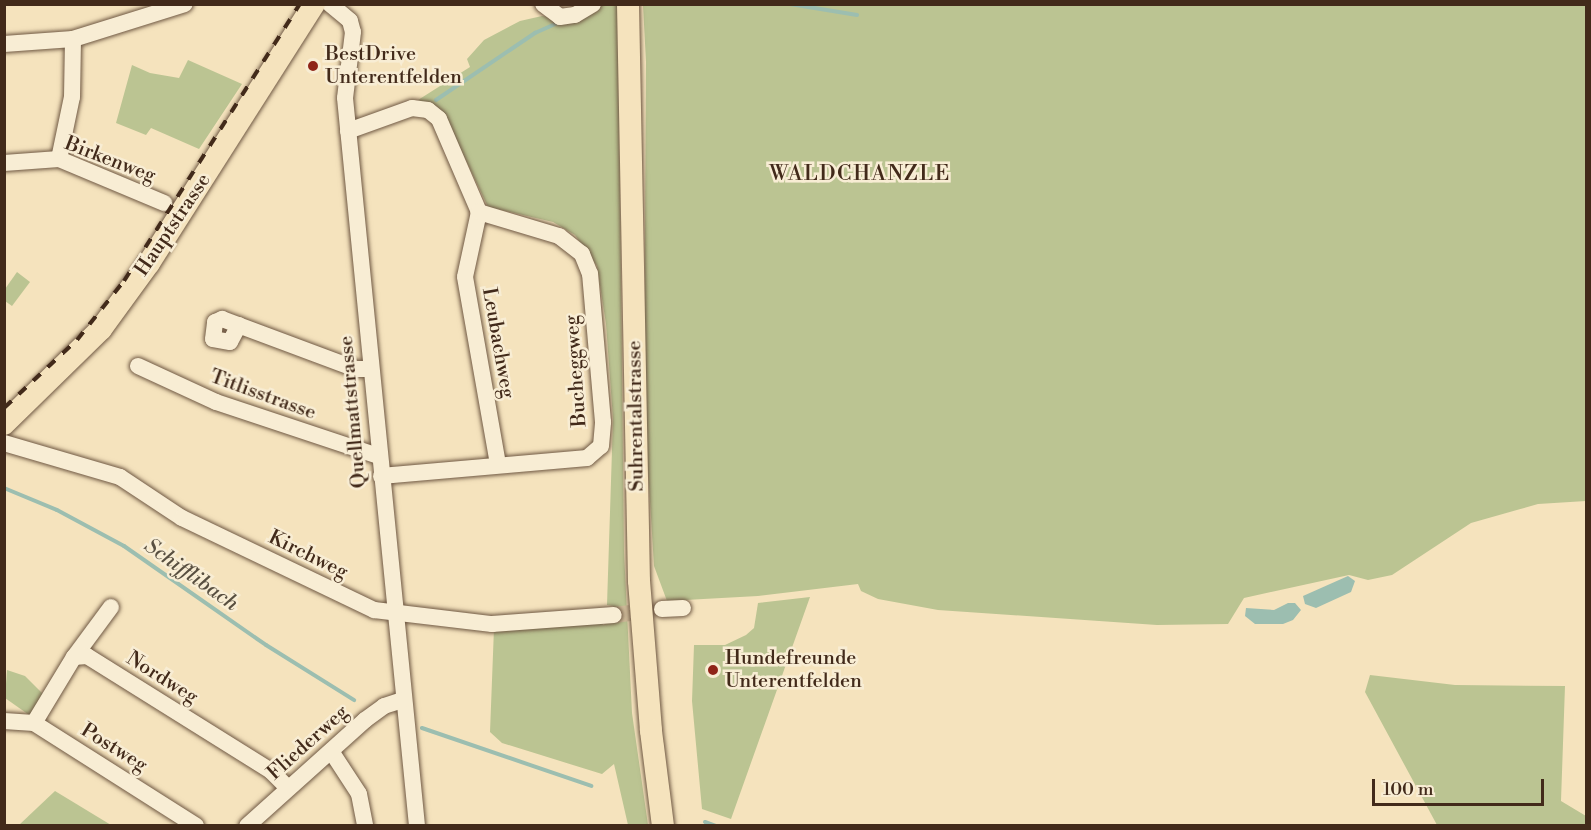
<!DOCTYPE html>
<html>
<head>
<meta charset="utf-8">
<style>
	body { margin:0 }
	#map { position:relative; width:1591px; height:830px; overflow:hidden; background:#f5e3bd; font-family:"Libre Bodoni",serif }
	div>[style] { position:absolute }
	.green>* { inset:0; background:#bbc492 }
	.water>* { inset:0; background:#9cbeb0 }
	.stream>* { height:4px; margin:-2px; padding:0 2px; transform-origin:2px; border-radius:2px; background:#9cbeb0 }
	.minor-tunnel>* { height:16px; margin-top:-8px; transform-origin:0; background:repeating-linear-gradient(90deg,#d1be9c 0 16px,transparent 0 24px) }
	.roads { filter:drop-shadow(0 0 2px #6f5843) drop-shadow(0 0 2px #6f5843) }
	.minor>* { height:16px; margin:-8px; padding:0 8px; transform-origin:8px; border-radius:8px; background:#f8edd4 }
	.major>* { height:22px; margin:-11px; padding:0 11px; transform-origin:11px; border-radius:11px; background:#f5e3bd }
	.rail>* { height:4px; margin-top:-2px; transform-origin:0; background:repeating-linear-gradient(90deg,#422a1a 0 10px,transparent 0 20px) }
	.dots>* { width:16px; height:16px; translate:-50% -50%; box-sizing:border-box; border:3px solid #f8edd4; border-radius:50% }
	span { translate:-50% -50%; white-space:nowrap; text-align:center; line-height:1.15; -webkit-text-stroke:5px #f8edd4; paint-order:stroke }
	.poi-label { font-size:20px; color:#422a1a }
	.left { translate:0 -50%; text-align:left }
	.street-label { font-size:20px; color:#422a1a }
	.neighbourhood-label { font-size:21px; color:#422a1a; letter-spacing:1.5px }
	.water-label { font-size:21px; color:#584f40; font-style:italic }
	.frame { position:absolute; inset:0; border:6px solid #422a1a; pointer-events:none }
	.scale { position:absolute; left:1372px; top:779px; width:172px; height:27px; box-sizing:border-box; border:3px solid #422a1a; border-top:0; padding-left:8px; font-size:18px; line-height:21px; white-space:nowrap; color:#422a1a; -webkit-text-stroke:4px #f8edd4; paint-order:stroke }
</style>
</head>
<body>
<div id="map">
	<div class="green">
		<i style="clip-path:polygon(601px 5px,618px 5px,624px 552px,632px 713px,648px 825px,628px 825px,614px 764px,602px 774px,502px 743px,490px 732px,494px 628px,602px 620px,603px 625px,614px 620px,613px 606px,607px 605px,613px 419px,606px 324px,597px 266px,575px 235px,553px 222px,488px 207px,443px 112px,418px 100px,470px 67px,467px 59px,484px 40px,520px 21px,542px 16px,577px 20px)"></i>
		<i style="clip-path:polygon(643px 5px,1586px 5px,1586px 501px,1538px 504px,1471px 523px,1392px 575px,1368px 580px,1349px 575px,1244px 598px,1228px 624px,1157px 625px,938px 610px,878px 599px,861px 591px,858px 584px,758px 596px,667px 601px,654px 566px,644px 403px,646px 62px)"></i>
		<i style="clip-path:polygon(188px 60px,242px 84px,199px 149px,151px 128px,146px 135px,116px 123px,132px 65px,150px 73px,179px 78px)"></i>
		<i style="clip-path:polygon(17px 272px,30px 282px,12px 306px,5px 301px,5px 289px)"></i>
		<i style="clip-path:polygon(810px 597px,731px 819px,702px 809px,692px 701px,694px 645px,725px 645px,746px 635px,754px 628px,758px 603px)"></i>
		<i style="clip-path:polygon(7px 670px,25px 676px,46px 697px,32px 717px,5px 698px)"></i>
		<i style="clip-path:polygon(1370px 675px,1455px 685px,1565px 686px,1561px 801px,1586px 816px,1586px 825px,1437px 825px,1365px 692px)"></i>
		<i style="clip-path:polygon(55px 791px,111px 825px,19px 825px)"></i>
	</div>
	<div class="water">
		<i style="clip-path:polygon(1348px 576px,1355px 581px,1351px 592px,1316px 608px,1305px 604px,1303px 596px)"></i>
		<i style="clip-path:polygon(1288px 603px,1295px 603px,1301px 610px,1293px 620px,1283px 624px,1255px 624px,1245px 616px,1246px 608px,1274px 610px)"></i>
	</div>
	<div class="stream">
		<i style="left:790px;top:4px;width:68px;rotate:9.3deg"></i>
		<i style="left:436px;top:100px;width:120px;rotate:-34.1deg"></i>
		<i style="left:535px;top:33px;width:24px;rotate:-24deg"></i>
		<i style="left:4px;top:488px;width:57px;rotate:22.5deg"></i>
		<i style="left:57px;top:510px;width:76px;rotate:28.2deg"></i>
		<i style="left:124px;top:546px;width:173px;rotate:34.9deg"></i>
		<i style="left:266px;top:645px;width:104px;rotate:32deg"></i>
		<i style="left:422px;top:728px;width:179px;rotate:18.9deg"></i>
		<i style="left:705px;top:822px;width:12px;rotate:20deg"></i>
	</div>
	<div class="minor-tunnel">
		<i style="left:614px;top:615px;width:38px;rotate:-7deg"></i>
	</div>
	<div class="roads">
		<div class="minor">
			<i style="left:330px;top:4px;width:26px;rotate:40deg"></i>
			<i style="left:350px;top:21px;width:11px;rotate:75deg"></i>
			<i style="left:353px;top:32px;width:66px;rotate:96.9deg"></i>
			<i style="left:345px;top:98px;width:732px;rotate:84.35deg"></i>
			<i style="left:543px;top:4px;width:21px;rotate:37deg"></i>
			<i style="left:560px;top:17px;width:15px;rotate:-8deg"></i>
			<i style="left:575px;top:15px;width:21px;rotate:-31deg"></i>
			<i style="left:4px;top:44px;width:69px;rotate:-4.1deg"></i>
			<i style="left:73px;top:39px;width:117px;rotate:-17.4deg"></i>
			<i style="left:348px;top:131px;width:68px;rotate:-19.8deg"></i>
			<i style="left:412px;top:108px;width:16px;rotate:7deg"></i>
			<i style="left:428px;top:110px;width:14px;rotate:39deg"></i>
			<i style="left:439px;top:119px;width:101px;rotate:66.7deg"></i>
			<i style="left:479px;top:212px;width:66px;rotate:102.2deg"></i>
			<i style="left:465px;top:277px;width:191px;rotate:80deg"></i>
			<i style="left:59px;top:159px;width:63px;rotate:-78.2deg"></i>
			<i style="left:72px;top:97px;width:58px;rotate:-89deg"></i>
			<i style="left:4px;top:163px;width:55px;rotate:-4.2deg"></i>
			<i style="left:59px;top:159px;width:114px;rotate:22.7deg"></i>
			<i style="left:239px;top:325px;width:19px;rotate:118deg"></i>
			<i style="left:230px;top:342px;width:17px;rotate:-170deg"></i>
			<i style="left:213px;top:339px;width:17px;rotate:-83deg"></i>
			<i style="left:215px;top:322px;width:8px;rotate:-23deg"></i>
			<i style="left:222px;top:319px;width:143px;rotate:20.5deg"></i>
			<i style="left:356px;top:369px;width:14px"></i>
			<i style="left:138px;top:366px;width:86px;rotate:24.8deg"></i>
			<i style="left:216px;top:402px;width:171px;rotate:18.4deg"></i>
			<i style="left:4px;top:443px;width:121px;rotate:16.3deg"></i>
			<i style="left:120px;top:477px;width:74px;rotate:33.5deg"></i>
			<i style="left:182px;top:518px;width:213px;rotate:25.6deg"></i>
			<i style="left:374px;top:610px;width:119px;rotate:6.8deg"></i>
			<i style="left:492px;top:624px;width:122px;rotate:-4.2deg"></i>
			<i style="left:381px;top:476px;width:207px;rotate:-5deg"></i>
			<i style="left:587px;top:458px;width:18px;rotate:-41deg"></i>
			<i style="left:601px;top:446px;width:24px;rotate:-85deg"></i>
			<i style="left:603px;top:422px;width:149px;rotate:-95deg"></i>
			<i style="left:590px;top:274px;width:22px;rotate:-112deg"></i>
			<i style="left:582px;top:254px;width:29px;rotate:-142deg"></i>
			<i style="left:559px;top:236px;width:84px;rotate:-163.3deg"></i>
			<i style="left:662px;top:609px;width:21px;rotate:-3deg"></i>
			<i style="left:74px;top:657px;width:62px;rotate:-53.5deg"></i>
			<i style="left:4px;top:721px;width:30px;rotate:4deg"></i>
			<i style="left:34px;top:723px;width:192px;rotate:32.4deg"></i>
			<i style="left:34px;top:723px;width:77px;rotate:-58.8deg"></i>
			<i style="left:74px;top:657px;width:13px;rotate:-4deg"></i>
			<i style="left:87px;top:656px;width:217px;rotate:32deg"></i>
			<i style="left:271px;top:771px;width:24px;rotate:45deg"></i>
			<i style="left:331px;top:751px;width:51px;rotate:56.9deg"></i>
			<i style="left:359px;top:794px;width:33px;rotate:79deg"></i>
			<i style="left:247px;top:826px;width:159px;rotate:-41.9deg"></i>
			<i style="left:365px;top:720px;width:24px;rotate:-36deg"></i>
			<i style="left:384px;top:706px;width:20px;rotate:-18deg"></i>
		</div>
		<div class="major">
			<i style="left:628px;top:4px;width:577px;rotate:88.91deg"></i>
			<i style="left:639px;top:581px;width:150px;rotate:85.4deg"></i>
			<i style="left:651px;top:731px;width:96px;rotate:82.8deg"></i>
			<i style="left:4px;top:424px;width:136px;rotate:-44.4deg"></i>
			<i style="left:101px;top:329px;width:82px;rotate:-54deg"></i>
			<i style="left:149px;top:263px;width:307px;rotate:-57.5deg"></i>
		</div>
	</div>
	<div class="rail">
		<i style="left:4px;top:408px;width:100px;rotate:-43deg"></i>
		<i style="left:77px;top:340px;width:75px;rotate:-51.5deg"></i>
		<i style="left:124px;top:281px;width:328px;rotate:-57.6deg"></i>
	</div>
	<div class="dots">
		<i style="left:313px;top:66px;background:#8f2418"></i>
		<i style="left:713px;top:670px;background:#8f2418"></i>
	</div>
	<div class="poi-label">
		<span class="left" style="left:325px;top:66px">BestDrive<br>Unterentfelden</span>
		<span class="left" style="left:725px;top:670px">Hundefreunde<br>Unterentfelden</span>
	</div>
	<div class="street-label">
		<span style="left:110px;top:160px;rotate:21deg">Birkenweg</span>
		<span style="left:173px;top:225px;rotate:-56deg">Hauptstrasse</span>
		<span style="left:498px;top:343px;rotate:80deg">Leubachweg</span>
		<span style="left:576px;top:371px;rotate:-94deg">Bucheggweg</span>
		<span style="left:263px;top:395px;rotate:20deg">Titlisstrasse</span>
		<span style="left:353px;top:412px;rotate:-95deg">Quellmattstrasse</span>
		<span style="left:636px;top:416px;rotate:-91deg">Suhrentalstrasse</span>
		<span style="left:308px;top:555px;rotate:26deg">Kirchweg</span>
		<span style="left:162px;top:678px;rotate:32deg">Nordweg</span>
		<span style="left:308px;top:743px;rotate:-42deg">Fliederweg</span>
		<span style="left:114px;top:748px;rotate:32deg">Postweg</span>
	</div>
	<div class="neighbourhood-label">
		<span style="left:860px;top:174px">WALDCHANZLE</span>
	</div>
	<div class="water-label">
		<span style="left:191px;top:575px;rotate:35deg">Schifflibach</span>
	</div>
	<div class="frame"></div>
	<div class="scale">100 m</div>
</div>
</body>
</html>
